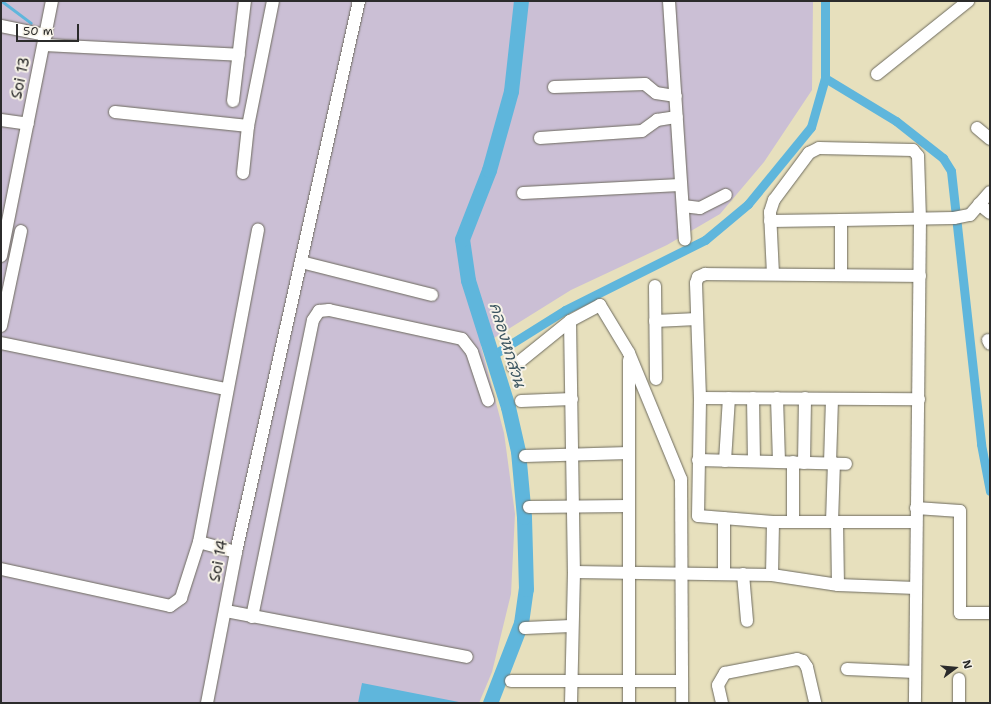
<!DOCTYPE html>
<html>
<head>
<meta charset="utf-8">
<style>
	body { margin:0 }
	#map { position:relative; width:991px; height:704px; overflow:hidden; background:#e7e0bd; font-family:"Shantell Sans","Playpen Sans Thai",sans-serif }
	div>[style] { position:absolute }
	.industrial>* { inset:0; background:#cbbfd5 }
	.water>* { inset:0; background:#5fb6dc }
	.stream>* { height:2.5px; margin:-1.25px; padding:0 1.25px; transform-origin:1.25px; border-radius:1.25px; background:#5fb6dc }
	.canal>* { height:9px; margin:-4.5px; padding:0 4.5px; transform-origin:4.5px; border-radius:4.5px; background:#5fb6dc }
	.river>* { height:15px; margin:-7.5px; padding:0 7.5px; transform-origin:7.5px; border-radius:7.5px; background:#5fb6dc }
	.roads { filter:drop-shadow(0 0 1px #6d6a5e) drop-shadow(0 0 1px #6d6a5e) }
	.minor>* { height:12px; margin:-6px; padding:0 6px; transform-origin:6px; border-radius:6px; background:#fff }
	span { translate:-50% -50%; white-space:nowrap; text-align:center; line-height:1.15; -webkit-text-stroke:4px #f7f3e8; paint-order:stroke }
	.street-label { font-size:15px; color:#2b2b2b }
	.water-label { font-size:16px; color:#3b5560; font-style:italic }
	.frame { position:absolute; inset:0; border:2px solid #2b2b2b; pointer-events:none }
	.north { position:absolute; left:935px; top:648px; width:40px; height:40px; -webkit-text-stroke:3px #f7f3e8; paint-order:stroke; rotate:74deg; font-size:11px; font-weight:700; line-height:16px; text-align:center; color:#2b2b2b }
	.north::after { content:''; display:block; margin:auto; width:14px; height:18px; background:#2b2b2b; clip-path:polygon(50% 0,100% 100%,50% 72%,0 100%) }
	.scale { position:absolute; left:16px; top:24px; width:63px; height:18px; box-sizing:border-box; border:2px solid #2b2b2b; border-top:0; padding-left:5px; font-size:12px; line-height:14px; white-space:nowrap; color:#2b2b2b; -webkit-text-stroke:3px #f7f3e8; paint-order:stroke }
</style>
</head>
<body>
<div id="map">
	<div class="industrial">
		<i style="clip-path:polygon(1px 1px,813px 1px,812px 90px,764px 162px,720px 214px,667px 245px,571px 290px,481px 346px,504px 433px,515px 514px,511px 594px,492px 672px,479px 703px,1px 703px)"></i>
	</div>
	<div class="water">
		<i style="clip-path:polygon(362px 683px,464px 703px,358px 703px)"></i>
	</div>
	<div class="stream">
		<i style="left:2px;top:1px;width:36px;rotate:37deg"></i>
	</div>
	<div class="canal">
		<i style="left:825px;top:78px;width:83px;rotate:31.2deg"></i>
		<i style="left:896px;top:121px;width:60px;rotate:38.2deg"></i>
		<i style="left:943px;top:158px;width:15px;rotate:58deg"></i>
		<i style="left:951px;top:171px;width:275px;rotate:83.7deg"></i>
		<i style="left:981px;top:444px;width:48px;rotate:79.2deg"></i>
		<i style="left:493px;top:355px;width:85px;rotate:-32deg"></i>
		<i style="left:565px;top:310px;width:157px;rotate:-26.6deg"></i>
		<i style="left:705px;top:240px;width:56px;rotate:-39.9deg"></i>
		<i style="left:748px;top:204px;width:99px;rotate:-50.7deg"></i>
		<i style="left:811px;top:127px;width:51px;rotate:-74.1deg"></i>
		<i style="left:825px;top:78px;width:77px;rotate:-90deg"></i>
	</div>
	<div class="river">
		<i style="left:490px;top:703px;width:86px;rotate:-68.8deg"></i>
		<i style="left:521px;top:623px;width:34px;rotate:-82deg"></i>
		<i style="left:526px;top:589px;width:72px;rotate:-91.6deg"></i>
		<i style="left:524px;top:517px;width:66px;rotate:-95.2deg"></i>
		<i style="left:518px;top:451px;width:45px;rotate:-102.8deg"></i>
		<i style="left:508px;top:407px;width:133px;rotate:-107.5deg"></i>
		<i style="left:468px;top:280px;width:41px;rotate:-98.3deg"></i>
		<i style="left:462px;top:239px;width:74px;rotate:-68.6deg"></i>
		<i style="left:489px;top:170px;width:82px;rotate:-74.4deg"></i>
		<i style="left:511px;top:91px;width:91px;rotate:-83.7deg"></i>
	</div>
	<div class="roads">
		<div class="minor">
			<i style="left:669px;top:1px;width:239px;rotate:86.2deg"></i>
			<i style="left:1px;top:26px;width:46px;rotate:11.3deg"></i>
			<i style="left:44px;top:45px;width:195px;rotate:2.9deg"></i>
			<i style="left:877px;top:74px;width:117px;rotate:-38.7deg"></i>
			<i style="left:554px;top:87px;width:91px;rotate:-1.9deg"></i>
			<i style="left:645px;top:84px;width:14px;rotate:39deg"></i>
			<i style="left:656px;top:93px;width:20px;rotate:9deg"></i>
			<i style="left:233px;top:101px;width:101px;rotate:-83.2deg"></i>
			<i style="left:115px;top:112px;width:134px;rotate:6deg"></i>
			<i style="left:248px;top:126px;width:127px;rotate:-78.7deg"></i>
			<i style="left:1px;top:120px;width:27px;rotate:8deg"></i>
			<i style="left:977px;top:128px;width:17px;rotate:40deg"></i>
			<i style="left:540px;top:138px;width:102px;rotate:-3.9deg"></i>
			<i style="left:642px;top:131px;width:19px;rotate:-36deg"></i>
			<i style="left:657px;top:120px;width:20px;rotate:-9deg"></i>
			<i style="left:243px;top:173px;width:47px;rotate:-83.9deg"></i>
			<i style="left:523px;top:193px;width:157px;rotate:-2.9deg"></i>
			<i style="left:979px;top:204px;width:14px;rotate:39deg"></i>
			<i style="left:683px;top:206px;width:17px;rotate:7deg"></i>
			<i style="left:700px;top:208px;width:29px;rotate:-27deg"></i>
			<i style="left:770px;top:221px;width:71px;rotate:-0.8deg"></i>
			<i style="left:1px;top:256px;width:260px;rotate:-78.7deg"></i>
			<i style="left:301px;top:262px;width:135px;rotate:14.1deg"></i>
			<i style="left:773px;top:274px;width:62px;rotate:-92.8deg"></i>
			<i style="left:770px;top:212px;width:13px;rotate:-72deg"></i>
			<i style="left:774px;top:200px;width:59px;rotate:-53.3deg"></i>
			<i style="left:809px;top:153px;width:11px;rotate:-27deg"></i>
			<i style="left:819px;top:148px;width:94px;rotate:1.2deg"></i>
			<i style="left:913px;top:150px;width:8px;rotate:50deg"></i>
			<i style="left:918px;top:156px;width:63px;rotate:88.2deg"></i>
			<i style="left:920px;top:219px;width:484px;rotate:90.6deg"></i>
			<i style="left:841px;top:275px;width:55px;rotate:-90deg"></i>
			<i style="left:841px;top:220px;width:113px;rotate:-1deg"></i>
			<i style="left:954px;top:218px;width:16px;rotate:-11deg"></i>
			<i style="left:970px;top:215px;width:30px;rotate:-49deg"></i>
			<i style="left:655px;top:286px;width:93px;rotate:89.4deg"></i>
			<i style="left:570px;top:321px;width:251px;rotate:89.1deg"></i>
			<i style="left:574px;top:572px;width:131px;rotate:91.3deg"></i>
			<i style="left:655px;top:321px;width:42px;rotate:-2.7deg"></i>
			<i style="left:1px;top:326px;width:97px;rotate:-78.1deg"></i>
			<i style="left:988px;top:340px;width:4px;rotate:63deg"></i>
			<i style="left:1px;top:343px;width:230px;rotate:11.6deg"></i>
			<i style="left:513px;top:367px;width:73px;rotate:-38.9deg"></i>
			<i style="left:570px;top:321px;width:34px;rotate:-28deg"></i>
			<i style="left:600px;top:305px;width:56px;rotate:58.9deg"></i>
			<i style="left:629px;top:353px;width:136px;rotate:67.6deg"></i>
			<i style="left:681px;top:479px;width:224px;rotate:89.7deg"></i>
			<i style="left:700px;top:398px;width:219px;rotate:0.3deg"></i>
			<i style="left:753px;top:398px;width:63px;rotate:89.1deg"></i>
			<i style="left:777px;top:398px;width:64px;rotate:88.2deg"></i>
			<i style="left:521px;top:401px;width:51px;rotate:-2.2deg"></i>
			<i style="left:525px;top:456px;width:104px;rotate:-1.7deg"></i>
			<i style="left:698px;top:460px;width:148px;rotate:1.5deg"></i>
			<i style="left:725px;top:461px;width:63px;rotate:-86.4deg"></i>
			<i style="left:804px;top:463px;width:65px;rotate:-89.1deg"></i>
			<i style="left:830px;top:463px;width:64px;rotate:-88.2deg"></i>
			<i style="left:529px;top:507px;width:100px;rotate:-0.6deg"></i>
			<i style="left:916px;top:508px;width:44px;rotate:3.9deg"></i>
			<i style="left:960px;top:511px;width:102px;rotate:90deg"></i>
			<i style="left:960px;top:613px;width:30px"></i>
			<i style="left:724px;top:518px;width:55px;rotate:90deg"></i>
			<i style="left:793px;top:522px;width:60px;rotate:-90deg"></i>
			<i style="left:832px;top:522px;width:59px;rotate:-88.1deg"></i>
			<i style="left:837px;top:522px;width:63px;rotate:89.1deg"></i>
			<i style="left:916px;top:522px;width:143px;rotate:180deg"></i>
			<i style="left:773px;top:522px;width:75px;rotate:-175.4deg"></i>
			<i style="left:698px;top:516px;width:118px;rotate:-89deg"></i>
			<i style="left:700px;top:398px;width:115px;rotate:-92deg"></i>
			<i style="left:696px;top:283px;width:6px;rotate:-72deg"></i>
			<i style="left:698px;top:277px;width:8px;rotate:-23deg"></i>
			<i style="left:705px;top:274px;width:215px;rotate:0.5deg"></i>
			<i style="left:236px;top:552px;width:38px;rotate:-165deg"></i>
			<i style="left:199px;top:542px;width:318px;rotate:-79.3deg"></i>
			<i style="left:1px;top:569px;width:173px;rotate:12.3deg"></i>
			<i style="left:170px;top:606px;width:14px;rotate:-36deg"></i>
			<i style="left:181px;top:598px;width:59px;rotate:-72.2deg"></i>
			<i style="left:574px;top:572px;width:198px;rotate:0.9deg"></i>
			<i style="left:772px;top:575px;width:67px;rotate:8.6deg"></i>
			<i style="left:838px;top:585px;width:78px;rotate:2.2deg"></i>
			<i style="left:743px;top:574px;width:47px;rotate:85.1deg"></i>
			<i style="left:772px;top:575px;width:53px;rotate:-88.9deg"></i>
			<i style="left:226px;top:611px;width:245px;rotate:10.8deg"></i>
			<i style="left:252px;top:617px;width:303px;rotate:-78.4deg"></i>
			<i style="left:313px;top:320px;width:11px;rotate:-56deg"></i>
			<i style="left:319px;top:311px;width:10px;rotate:-6deg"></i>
			<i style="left:329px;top:310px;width:136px;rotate:12.3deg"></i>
			<i style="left:462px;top:339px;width:16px;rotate:52deg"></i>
			<i style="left:472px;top:352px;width:51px;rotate:71.6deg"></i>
			<i style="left:525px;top:628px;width:46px;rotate:-2.5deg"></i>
			<i style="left:847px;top:669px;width:68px;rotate:2.5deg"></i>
			<i style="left:511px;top:681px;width:171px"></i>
			<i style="left:207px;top:703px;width:154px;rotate:-79.1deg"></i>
			<i style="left:236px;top:552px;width:565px;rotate:-77.42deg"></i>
			<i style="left:629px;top:703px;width:343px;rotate:-90deg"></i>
			<i style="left:722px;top:703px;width:18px;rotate:-103deg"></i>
			<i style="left:718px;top:685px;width:14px;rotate:-60deg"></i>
			<i style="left:725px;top:673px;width:73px;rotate:-11deg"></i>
			<i style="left:797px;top:659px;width:6px;rotate:18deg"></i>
			<i style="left:803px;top:661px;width:7px;rotate:56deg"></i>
			<i style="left:807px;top:667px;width:37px;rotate:77deg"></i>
			<i style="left:959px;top:703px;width:24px;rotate:-90deg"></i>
		</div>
	</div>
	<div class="street-label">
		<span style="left:21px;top:78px;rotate:-78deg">Soi 13</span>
		<span style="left:219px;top:561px;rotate:-79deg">Soi 14</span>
	</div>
	<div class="water-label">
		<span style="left:507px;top:345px;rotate:73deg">คลองหกส่วน</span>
	</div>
	<div class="frame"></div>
	<div class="north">N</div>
	<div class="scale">50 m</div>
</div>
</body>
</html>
